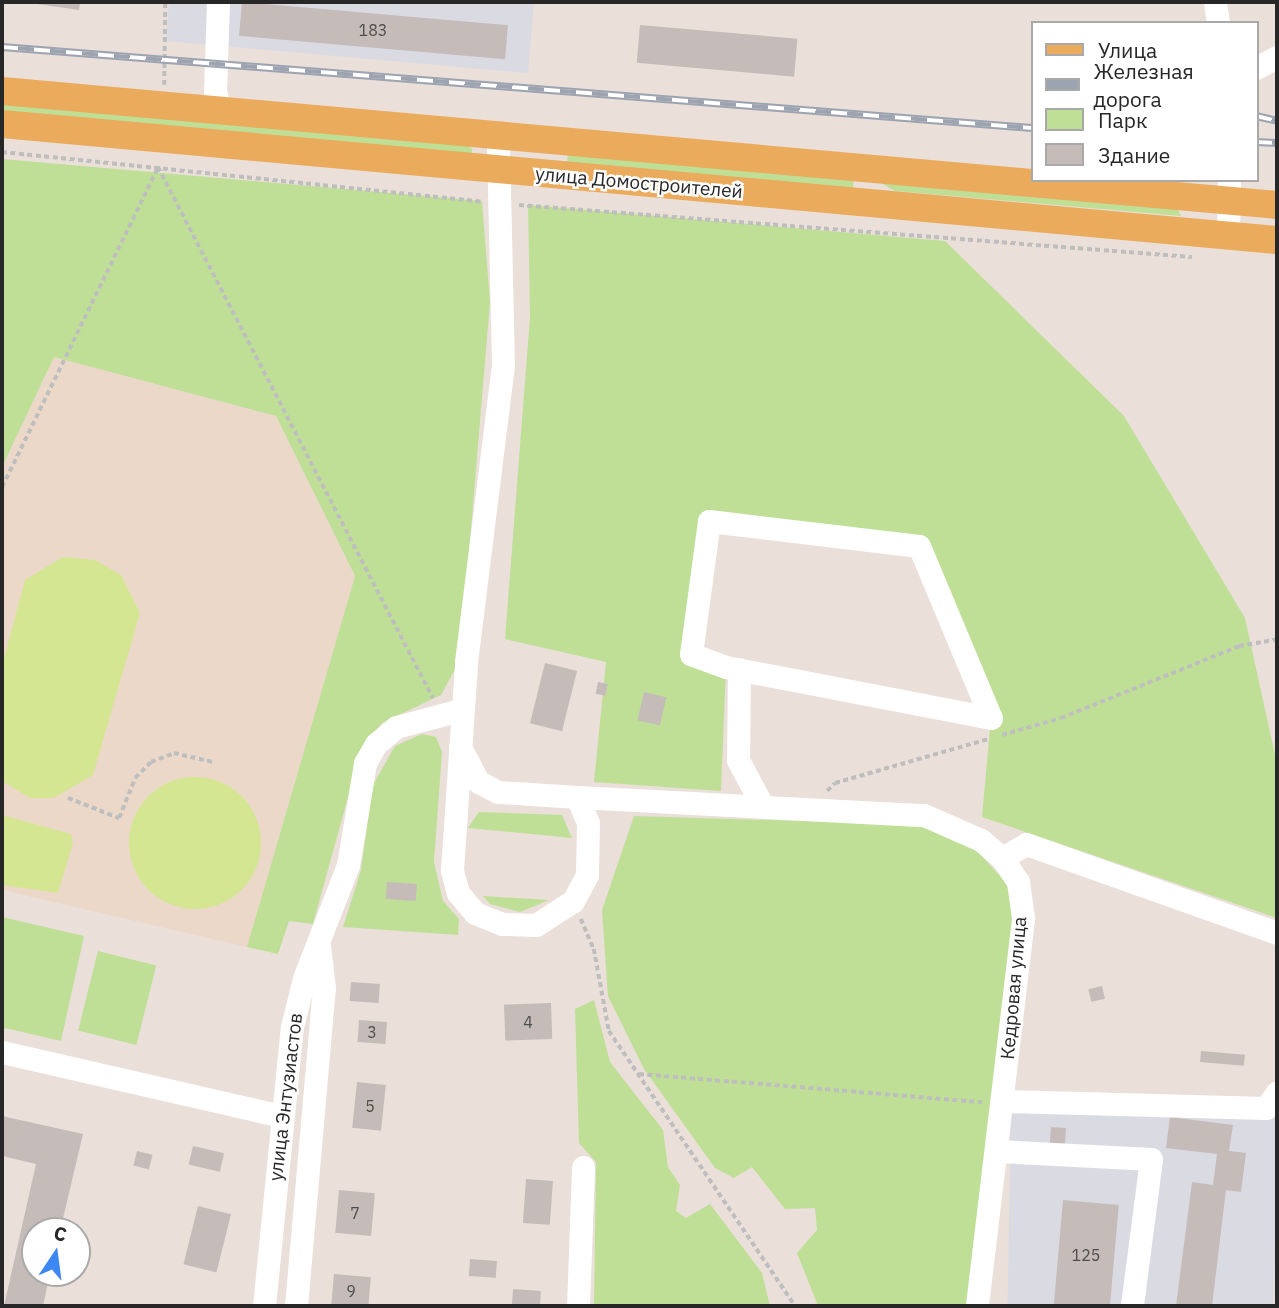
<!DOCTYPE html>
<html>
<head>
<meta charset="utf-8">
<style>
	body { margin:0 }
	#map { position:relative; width:1279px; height:1308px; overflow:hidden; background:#eadfd9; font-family:"IBM Plex Sans",sans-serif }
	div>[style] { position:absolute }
	.industrial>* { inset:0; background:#dadae2; transform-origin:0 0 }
	.education>* { inset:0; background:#ebd8c9 }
	.green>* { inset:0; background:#bfdf97; transform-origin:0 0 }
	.pitch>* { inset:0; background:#d5e693 }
	.round { border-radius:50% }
	.building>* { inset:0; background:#c5bcb9; transform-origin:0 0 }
	.path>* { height:3.5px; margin-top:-1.75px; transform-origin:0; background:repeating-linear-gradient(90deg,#bebebe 0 5px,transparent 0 8.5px) }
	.minor>* { height:23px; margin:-11.5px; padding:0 11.5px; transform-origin:11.5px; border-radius:11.5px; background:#fff }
	.major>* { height:28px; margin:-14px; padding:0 14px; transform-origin:14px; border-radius:14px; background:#eaab5d }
	.rail>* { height:8px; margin-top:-4px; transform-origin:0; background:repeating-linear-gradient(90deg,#fff 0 16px,#9da4b1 0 32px); box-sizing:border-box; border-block:2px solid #9da4b1 }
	span { translate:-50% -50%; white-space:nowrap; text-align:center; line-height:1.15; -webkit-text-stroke:5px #fff; paint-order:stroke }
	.number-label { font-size:16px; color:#4e4c4c }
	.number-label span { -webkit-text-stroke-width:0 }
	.street-label { font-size:19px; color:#272727 }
	.frame { position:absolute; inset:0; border:4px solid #272727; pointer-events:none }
	.legend { position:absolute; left:1031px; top:21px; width:228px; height:161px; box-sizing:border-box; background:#fff; border:2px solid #a9a9a9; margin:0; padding:9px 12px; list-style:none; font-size:21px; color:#272727 }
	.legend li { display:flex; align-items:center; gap:14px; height:35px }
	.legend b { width:35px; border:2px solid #a9a9a9 }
	.north { position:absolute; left:21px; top:1217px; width:70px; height:70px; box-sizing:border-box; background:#fff; border:2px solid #a9a9a9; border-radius:50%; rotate:13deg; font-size:19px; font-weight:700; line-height:28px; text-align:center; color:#272727 }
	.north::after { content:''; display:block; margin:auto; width:24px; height:32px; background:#3d87f2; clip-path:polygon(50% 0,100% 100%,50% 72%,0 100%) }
</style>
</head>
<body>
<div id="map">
	<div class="industrial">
		<i style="clip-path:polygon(169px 2px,534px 2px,528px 73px,166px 41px)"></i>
		<i style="left:1011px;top:1111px;width:266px;height:197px;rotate:1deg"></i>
	</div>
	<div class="education">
		<i style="clip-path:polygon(54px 357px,276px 416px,355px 576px,247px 947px,2px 890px,2px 467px)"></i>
	</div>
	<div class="green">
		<i style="clip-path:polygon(2px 103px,468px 146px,472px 149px,472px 154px,2px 113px)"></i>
		<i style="left:568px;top:153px;width:287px;height:11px;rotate:5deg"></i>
		<i style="clip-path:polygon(2px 159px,482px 201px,490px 302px,460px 660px,441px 695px,382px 723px,361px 750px,313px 924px,289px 921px,278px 954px,247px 947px,355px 576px,276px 416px,54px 357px,2px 467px)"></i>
		<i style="clip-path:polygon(876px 180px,1177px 208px,1181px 216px,895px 191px)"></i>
		<i style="clip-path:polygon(528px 205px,945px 241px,1124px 416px,1245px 618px,1277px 764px,1277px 918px,982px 817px,991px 718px,919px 546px,709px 521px,691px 654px,726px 667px,721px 791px,594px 782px,606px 662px,505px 639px,530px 317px)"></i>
		<i style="clip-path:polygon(422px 734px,436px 737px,442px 752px,434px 862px,443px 901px,459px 919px,458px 935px,343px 927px,361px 870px,373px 785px,395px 746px)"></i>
		<i style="clip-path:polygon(479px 812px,562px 815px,572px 838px,468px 828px)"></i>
		<i style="clip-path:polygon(634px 816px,932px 825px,978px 852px,1012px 889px,1015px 925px,968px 1306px,818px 1306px,797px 1253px,817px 1230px,815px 1208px,785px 1209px,752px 1167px,734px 1178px,715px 1168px,644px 1069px,608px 996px,602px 910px)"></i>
		<i style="clip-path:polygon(483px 896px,549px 900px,520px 912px,490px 904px)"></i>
		<i style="clip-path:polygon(2px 917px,84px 936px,61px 1041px,5px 1028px,2px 1033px)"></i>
		<i style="left:98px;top:951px;width:60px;height:82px;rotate:14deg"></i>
		<i style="clip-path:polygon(594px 1000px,610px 1062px,663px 1130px,668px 1167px,680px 1185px,676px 1211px,686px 1218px,710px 1204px,762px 1273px,770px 1306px,594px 1306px,596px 1162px,579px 1143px,575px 1009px)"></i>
	</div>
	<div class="pitch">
		<i style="clip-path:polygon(63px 557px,95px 560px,121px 575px,140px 613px,93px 775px,54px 798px,30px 798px,2px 781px,2px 666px,25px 580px)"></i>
		<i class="round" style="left:129px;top:777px;width:132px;height:132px"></i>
		<i style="clip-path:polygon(2px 815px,71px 834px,73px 843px,58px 893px,2px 885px)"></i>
	</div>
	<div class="building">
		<i style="clip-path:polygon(23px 2px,80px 2px,79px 10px)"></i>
		<i style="left:242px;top:2px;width:267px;height:34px;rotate:5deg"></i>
		<i style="left:640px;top:25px;width:158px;height:38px;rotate:5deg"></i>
		<i style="left:545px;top:663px;width:33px;height:62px;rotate:14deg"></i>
		<i style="left:598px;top:682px;width:10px;height:12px;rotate:11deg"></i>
		<i style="left:644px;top:692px;width:23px;height:29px;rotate:13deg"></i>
		<i style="left:387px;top:882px;width:30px;height:17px;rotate:4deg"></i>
		<i style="left:351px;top:982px;width:29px;height:19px;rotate:4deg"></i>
		<i style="left:1102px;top:986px;width:13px;height:14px;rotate:77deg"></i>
		<i style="left:551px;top:1003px;width:36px;height:47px;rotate:88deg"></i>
		<i style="left:359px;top:1020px;width:28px;height:22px;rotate:4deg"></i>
		<i style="left:1201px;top:1051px;width:44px;height:11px;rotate:5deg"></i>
		<i style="left:357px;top:1082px;width:29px;height:46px;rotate:6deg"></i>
		<i style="clip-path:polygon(2px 1116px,83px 1134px,60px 1231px,35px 1231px,35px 1273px,50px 1273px,43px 1306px,4px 1306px,36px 1164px,2px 1156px)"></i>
		<i style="clip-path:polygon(1170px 1117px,1233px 1125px,1229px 1151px,1246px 1153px,1241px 1192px,1226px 1190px,1212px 1306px,1176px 1306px,1192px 1182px,1213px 1185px,1217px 1154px,1166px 1148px)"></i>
		<i style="left:1051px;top:1127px;width:15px;height:21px;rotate:4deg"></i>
		<i style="left:193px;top:1146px;width:32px;height:19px;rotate:13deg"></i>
		<i style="left:137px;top:1151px;width:16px;height:15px;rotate:14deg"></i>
		<i style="left:526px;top:1179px;width:27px;height:44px;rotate:4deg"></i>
		<i style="left:339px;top:1190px;width:36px;height:43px;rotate:5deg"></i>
		<i style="left:1063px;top:1200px;width:56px;height:106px;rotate:5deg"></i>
		<i style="left:198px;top:1206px;width:34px;height:60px;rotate:14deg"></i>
		<i style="left:470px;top:1259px;width:27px;height:17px;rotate:4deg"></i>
		<i style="left:334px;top:1274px;width:37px;height:31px;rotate:5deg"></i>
		<i style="left:513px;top:1289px;width:28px;height:17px;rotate:4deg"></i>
	</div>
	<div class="path">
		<i style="left:164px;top:85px;width:83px;rotate:-89.3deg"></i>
		<i style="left:2px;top:152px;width:481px;rotate:5.9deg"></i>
		<i style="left:519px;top:205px;width:675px;rotate:4.42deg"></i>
		<i style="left:2px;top:487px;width:356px;rotate:-64deg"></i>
		<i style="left:158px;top:167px;width:598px;rotate:62.62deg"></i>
		<i style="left:1002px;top:735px;width:61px;rotate:-16.1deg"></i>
		<i style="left:1061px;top:718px;width:192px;rotate:-22deg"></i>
		<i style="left:1239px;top:646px;width:39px;rotate:-10deg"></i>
		<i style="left:827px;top:791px;width:11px;rotate:-45deg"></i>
		<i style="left:835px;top:783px;width:159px;rotate:-16deg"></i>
		<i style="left:68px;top:798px;width:55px;rotate:21.4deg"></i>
		<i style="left:119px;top:818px;width:43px;rotate:-68.2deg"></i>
		<i style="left:135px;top:778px;width:23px;rotate:-45deg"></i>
		<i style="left:151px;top:762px;width:25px;rotate:-21deg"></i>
		<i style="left:174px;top:753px;width:40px;rotate:13deg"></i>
		<i style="left:581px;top:919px;width:33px;rotate:67deg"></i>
		<i style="left:594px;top:949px;width:83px;rotate:79.6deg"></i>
		<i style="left:609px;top:1031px;width:332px;rotate:55.9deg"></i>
		<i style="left:639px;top:1074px;width:344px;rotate:4.7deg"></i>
	</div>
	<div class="minor">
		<i style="left:218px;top:2px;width:89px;rotate:91.9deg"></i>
		<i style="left:215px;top:91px;width:21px;rotate:76deg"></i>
		<i style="left:1215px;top:2px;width:21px;rotate:82deg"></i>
		<i style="left:1256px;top:68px;width:24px;rotate:-28deg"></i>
		<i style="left:1228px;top:237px;width:57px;rotate:-89deg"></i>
		<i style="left:709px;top:521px;width:211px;rotate:6.8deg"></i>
		<i style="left:919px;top:546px;width:186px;rotate:67.3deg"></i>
		<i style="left:991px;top:718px;width:270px;rotate:-169.1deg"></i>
		<i style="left:726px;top:667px;width:37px;rotate:-160deg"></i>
		<i style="left:691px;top:654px;width:134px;rotate:-82.3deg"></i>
		<i style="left:739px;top:669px;width:91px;rotate:90.6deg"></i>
		<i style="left:738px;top:760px;width:51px;rotate:61.9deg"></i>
		<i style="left:460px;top:747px;width:40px;rotate:62deg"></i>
		<i style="left:479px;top:782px;width:21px;rotate:28deg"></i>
		<i style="left:498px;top:792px;width:79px;rotate:3.6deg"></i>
		<i style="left:577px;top:797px;width:28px;rotate:67deg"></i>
		<i style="left:588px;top:823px;width:52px;rotate:91.1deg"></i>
		<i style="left:587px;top:875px;width:30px;rotate:118deg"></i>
		<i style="left:573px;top:901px;width:44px;rotate:147deg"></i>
		<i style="left:536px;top:925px;width:34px;rotate:-178deg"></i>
		<i style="left:502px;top:924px;width:29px;rotate:-158deg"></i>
		<i style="left:475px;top:913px;width:26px;rotate:-130deg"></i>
		<i style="left:458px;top:893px;width:24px;rotate:-105deg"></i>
		<i style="left:452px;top:870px;width:208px;rotate:-86.1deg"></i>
		<i style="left:466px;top:662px;width:299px;rotate:-82.9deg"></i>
		<i style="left:503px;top:365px;width:229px;rotate:-91.3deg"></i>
		<i style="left:577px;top:797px;width:347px;rotate:3deg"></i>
		<i style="left:924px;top:815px;width:62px;rotate:23.7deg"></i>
		<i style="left:981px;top:840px;width:28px;rotate:41deg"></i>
		<i style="left:1002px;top:858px;width:29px;rotate:56deg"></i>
		<i style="left:1018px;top:882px;width:37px;rotate:82deg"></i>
		<i style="left:1023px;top:919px;width:390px;rotate:96.8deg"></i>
		<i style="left:1002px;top:858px;width:28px;rotate:-30deg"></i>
		<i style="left:1026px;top:844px;width:266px;rotate:19.5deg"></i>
		<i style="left:2px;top:1052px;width:286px;rotate:12.9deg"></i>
		<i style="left:1002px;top:1101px;width:264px;rotate:1.5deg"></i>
		<i style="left:1266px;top:1108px;width:19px;rotate:-55deg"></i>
		<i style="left:997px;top:1151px;width:154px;rotate:3deg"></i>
		<i style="left:1151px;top:1159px;width:148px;rotate:97.4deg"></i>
		<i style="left:264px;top:1306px;width:280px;rotate:-84.3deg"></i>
		<i style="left:292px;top:1027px;width:50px;rotate:-76.2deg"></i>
		<i style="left:304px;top:978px;width:121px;rotate:-68.7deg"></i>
		<i style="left:348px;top:865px;width:103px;rotate:-80.5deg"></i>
		<i style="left:365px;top:763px;width:22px;rotate:-60deg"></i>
		<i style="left:376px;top:744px;width:26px;rotate:-40deg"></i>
		<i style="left:396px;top:727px;width:67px;rotate:-14.7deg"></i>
		<i style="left:296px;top:1306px;width:319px;rotate:-85deg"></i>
		<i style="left:324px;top:988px;width:42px;rotate:-96.8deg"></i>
		<i style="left:578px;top:1306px;width:139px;rotate:-87.9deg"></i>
	</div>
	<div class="major">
		<i style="left:2px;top:91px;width:1280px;rotate:5.11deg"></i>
		<i style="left:2px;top:124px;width:1280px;rotate:5.2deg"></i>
	</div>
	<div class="rail">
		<i style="left:2px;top:47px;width:1033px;rotate:4.5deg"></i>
		<i style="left:1256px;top:116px;width:22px;rotate:13deg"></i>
		<i style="left:1256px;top:142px;width:21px;rotate:3deg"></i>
	</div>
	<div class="number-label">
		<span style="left:373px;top:30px">183</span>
		<span style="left:528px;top:1022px">4</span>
		<span style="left:372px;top:1032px">3</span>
		<span style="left:370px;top:1106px">5</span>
		<span style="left:355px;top:1213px">7</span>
		<span style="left:1086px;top:1255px">125</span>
		<span style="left:351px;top:1291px">9</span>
	</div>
	<div class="street-label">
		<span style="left:639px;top:183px;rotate:5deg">улица Домостроителей</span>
		<span style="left:1014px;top:988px;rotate:-85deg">Кедровая улица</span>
		<span style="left:286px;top:1097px;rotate:-83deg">улица Энтузиастов</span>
	</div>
	<div class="frame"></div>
	<ul class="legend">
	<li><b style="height:9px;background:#eaab5d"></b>Улица</li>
	<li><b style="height:9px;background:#9da4b1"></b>Железная дорога</li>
	<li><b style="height:19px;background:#bfdf97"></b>Парк</li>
	<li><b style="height:19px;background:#c5bcb9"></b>Здание</li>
	</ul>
	<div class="north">С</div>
</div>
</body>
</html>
